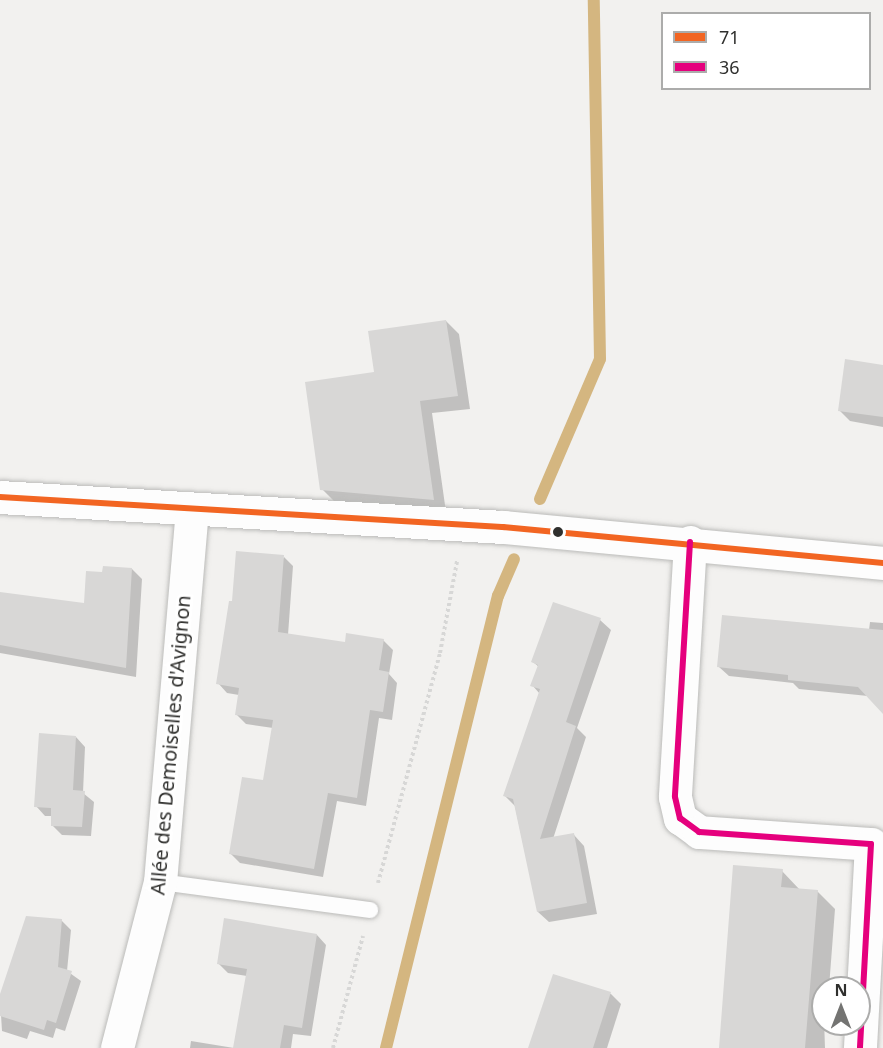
<!DOCTYPE html>
<html>
<head>
<meta charset="utf-8">
<style>
	body { margin:0 }
	#map { position:relative; width:883px; height:1048px; overflow:hidden; background:#f2f1ef; font-family:"Noto Sans",sans-serif }
	div>[style] { position:absolute }
	.shadow>* { inset:0; background:#0003 }
	.stream>* { height:12px; margin:-6px; padding:0 6px; transform-origin:6px; border-radius:6px; background:#d4b680 }
	.building>* { inset:0; background:#d8d7d6 }
	.path>* { height:4px; margin-top:-2px; transform-origin:0; background:repeating-linear-gradient(90deg,#d7d7d6 0 3px,transparent 0 6px) }
	.roads { filter:drop-shadow(0 0 2px #bbbbb9) drop-shadow(0 0 2px #bbbbb9) }
	.lane>* { height:16px; margin:-8px; padding:0 8px; transform-origin:8px; border-radius:8px; background:#fdfdfd }
	.street>* { height:33px; margin:-16.5px; padding:0 16.5px; transform-origin:16.5px; border-radius:16.5px; background:#fdfdfd }
	.bus-1>* { height:6px; margin:-3px; padding:0 3px; transform-origin:3px; border-radius:3px; background:#f26522 }
	.bus-2>* { height:6px; margin:-3px; padding:0 3px; transform-origin:3px; border-radius:3px; background:#e5007d }
	.dots>* { width:16px; height:16px; translate:-50% -50%; box-sizing:border-box; border:3px solid #fff; border-radius:50% }
	span { translate:-50% -50%; white-space:nowrap; text-align:center; line-height:1.15; -webkit-text-stroke:6px #fff; paint-order:stroke }
	.street-label { font-size:20px; color:#30302e }
	.legend { position:absolute; left:661px; top:12px; width:210px; height:78px; box-sizing:border-box; background:#fff; border:2px solid #acacab; margin:0; padding:8px 10px; list-style:none; font-size:18px; color:#30302e }
	.legend li { display:flex; align-items:center; gap:12px; height:30px }
	.legend b { width:30px; border:2px solid #acacab }
	.north { position:absolute; left:811px; top:976px; width:60px; height:60px; box-sizing:border-box; background:#fff; border:2px solid #acacab; border-radius:50%; rotate:0deg; font-size:16px; font-weight:700; line-height:24px; text-align:center; color:#30302e }
	.north::after { content:''; display:block; margin:auto; width:21px; height:27px; background:#747472; clip-path:polygon(50% 0,100% 100%,50% 72%,0 100%) }
</style>
</head>
<body>
<div id="map">
	<div class="shadow">
		<i style="clip-path:polygon(446px 321px,459px 334px,470px 409px,432px 413px,446px 512px,335px 502px,322px 489px,375px 374px)"></i>
		<i style="clip-path:polygon(883px 367px,883px 427px,850px 421px,839px 410px)"></i>
		<i style="clip-path:polygon(284px 557px,293px 566px,288px 635px,346px 644px,383px 640px,393px 650px,389px 674px,397px 683px,392px 720px,379px 718px,366px 806px,337px 801px,323px 877px,240px 863px,230px 853px,264px 782px,273px 728px,246px 724px,237px 715px,239px 695px,227px 693px,218px 683px)"></i>
		<i style="clip-path:polygon(132px 569px,142px 579px,136px 677px,0 653px,0 594px,85px 604px,103px 573px)"></i>
		<i style="clip-path:polygon(600px 620px,611px 630px,577px 728px,586px 737px,553px 839px,574px 835px,584px 846px,597px 914px,549px 922px,538px 912px,515px 806px,505px 796px,540px 694px,532px 685px,539px 667px,533px 662px)"></i>
		<i style="clip-path:polygon(870px 622px,883px 623px,883px 711px,868px 696px,799px 689px,793px 683px,729px 676px,719px 667px,869px 630px)"></i>
		<i style="clip-path:polygon(76px 737px,85px 747px,83px 793px,94px 802px,91px 836px,62px 835px,52px 825px,52px 816px,45px 816px,36px 806px)"></i>
		<i style="clip-path:polygon(782px 871px,800px 890px,817px 891px,835px 909px,829px 988px,823px 988px,825px 1048px,721px 1048px)"></i>
		<i style="clip-path:polygon(61px 920px,71px 930px,67px 971px,81px 981px,65px 1031px,56px 1028px,53px 1038px,30px 1031px,27px 1039px,2px 1031px,0 999px)"></i>
		<i style="clip-path:polygon(317px 935px,326px 945px,311px 1036px,293px 1034px,291px 1048px,234px 1048px,247px 976px,228px 973px,218px 963px)"></i>
		<i style="clip-path:polygon(554px 975px,611px 994px,621px 1004px,607px 1048px,530px 1048px)"></i>
		<i style="clip-path:polygon(191px 1041px,234px 1048px,190px 1048px)"></i>
	</div>
	<div class="stream">
		<i style="left:540px;top:499px;width:152px;rotate:-66.8deg"></i>
		<i style="left:600px;top:359px;width:359px;rotate:-91deg"></i>
		<i style="left:386px;top:1048px;width:466px;rotate:-76.1deg"></i>
		<i style="left:498px;top:596px;width:40px;rotate:-66.6deg"></i>
	</div>
	<div class="building">
		<i style="clip-path:polygon(446px 320px,458px 396px,420px 401px,434px 500px,320px 490px,305px 382px,374px 372px,368px 331px)"></i>
		<i style="clip-path:polygon(845px 359px,883px 365px,883px 417px,838px 411px)"></i>
		<i style="clip-path:polygon(236px 551px,284px 555px,278px 632px,345px 642px,346px 633px,384px 639px,379px 670px,389px 672px,383px 712px,370px 710px,357px 798px,328px 793px,314px 869px,229px 854px,242px 777px,263px 780px,273px 720px,235px 715px,239px 688px,216px 684px,229px 601px,232px 601px)"></i>
		<i style="clip-path:polygon(103px 566px,132px 568px,126px 668px,0 645px,0 592px,84px 603px,86px 571px,102px 572px)"></i>
		<i style="clip-path:polygon(553px 602px,601px 618px,566px 722px,576px 726px,540px 839px,574px 833px,587px 903px,537px 912px,513px 799px,503px 796px,540px 689px,530px 686px,538px 665px,531px 662px)"></i>
		<i style="clip-path:polygon(722px 615px,883px 630px,883px 714px,858px 687px,788px 680px,788px 675px,717px 667px)"></i>
		<i style="clip-path:polygon(39px 733px,76px 736px,73px 790px,85px 791px,82px 827px,51px 826px,51px 808px,34px 807px)"></i>
		<i style="clip-path:polygon(733px 865px,783px 869px,781px 887px,818px 890px,805px 1048px,719px 1048px)"></i>
		<i style="clip-path:polygon(26px 916px,62px 919px,58px 967px,72px 971px,56px 1023px,47px 1020px,44px 1030px,0 1016px,0 994px)"></i>
		<i style="clip-path:polygon(224px 918px,317px 934px,302px 1028px,284px 1025px,280px 1048px,233px 1048px,247px 969px,217px 964px)"></i>
		<i style="clip-path:polygon(553px 974px,611px 992px,593px 1048px,528px 1048px)"></i>
	</div>
	<div class="path">
		<i style="left:378px;top:883px;width:238px;rotate:-74.9deg"></i>
		<i style="left:440px;top:653px;width:94px;rotate:-79.5deg"></i>
		<i style="left:333px;top:1048px;width:116px;rotate:-75deg"></i>
	</div>
	<div class="roads">
		<div class="lane">
			<i style="left:160px;top:882px;width:212px;rotate:7.6deg"></i>
		</div>
		<div class="street">
			<i style="left:0;top:497px;width:504px;rotate:3.41deg"></i>
			<i style="left:503px;top:527px;width:382px;rotate:5.4deg"></i>
			<i style="left:690px;top:542px;width:255px;rotate:93.4deg"></i>
			<i style="left:675px;top:797px;width:22px;rotate:77deg"></i>
			<i style="left:680px;top:818px;width:24px;rotate:36deg"></i>
			<i style="left:699px;top:832px;width:172px;rotate:4deg"></i>
			<i style="left:871px;top:844px;width:204px;rotate:93.1deg"></i>
			<i style="left:117px;top:1048px;width:171px;rotate:-75.5deg"></i>
			<i style="left:160px;top:882px;width:374px;rotate:-85.1deg"></i>
		</div>
	</div>
	<div class="bus-1">
		<i style="left:0;top:497px;width:504px;rotate:3.41deg"></i>
		<i style="left:503px;top:527px;width:382px;rotate:5.4deg"></i>
	</div>
	<div class="bus-2">
		<i style="left:690px;top:542px;width:255px;rotate:93.4deg"></i>
		<i style="left:675px;top:797px;width:22px;rotate:77deg"></i>
		<i style="left:680px;top:818px;width:24px;rotate:36deg"></i>
		<i style="left:699px;top:832px;width:172px;rotate:4deg"></i>
		<i style="left:871px;top:844px;width:204px;rotate:93.1deg"></i>
	</div>
	<div class="dots">
		<i style="left:558px;top:532px;background:#30302e"></i>
	</div>
	<div class="street-label">
		<span style="left:170px;top:745px;rotate:-85deg">Allée des Demoiselles d'Avignon</span>
	</div>
	<ul class="legend">
	<li><b style="height:8px;background:#f26522"></b>71</li>
	<li><b style="height:8px;background:#e5007d"></b>36</li>
	</ul>
	<div class="north">N</div>
</div>
</body>
</html>
